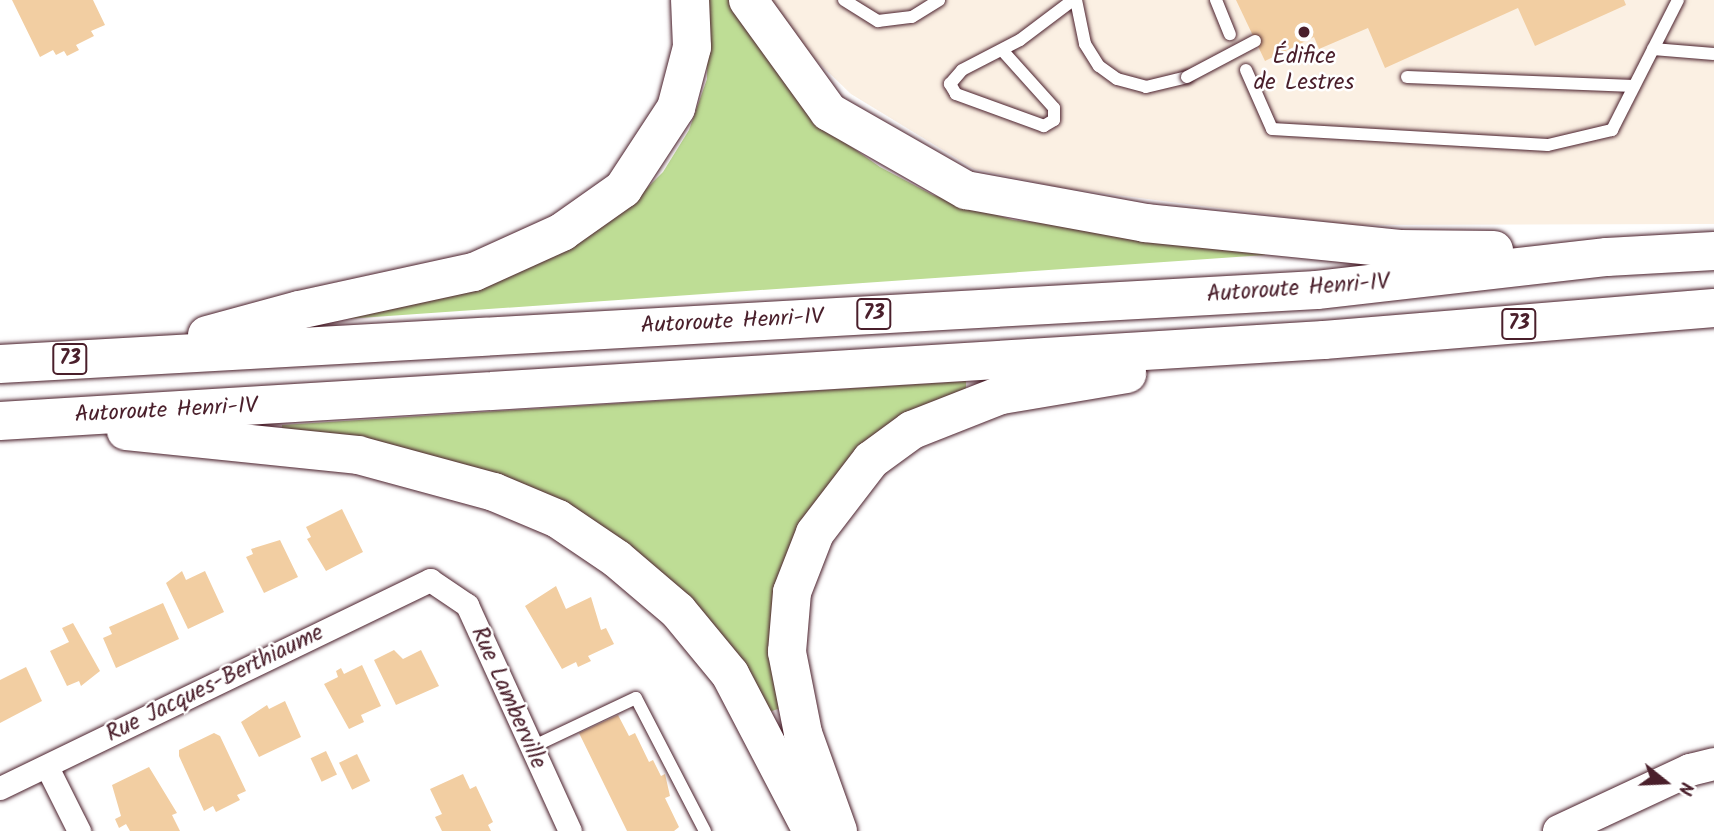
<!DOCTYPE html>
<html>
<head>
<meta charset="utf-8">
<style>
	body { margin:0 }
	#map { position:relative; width:1714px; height:831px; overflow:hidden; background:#fff; font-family:Kalam,sans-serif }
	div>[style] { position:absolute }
	.built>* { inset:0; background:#fbf0e3 }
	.green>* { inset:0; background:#bedd95 }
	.building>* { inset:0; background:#f2cea2; transform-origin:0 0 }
	.roads { filter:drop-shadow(0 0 2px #4a1f2b) drop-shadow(0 0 2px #4a1f2b) }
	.lane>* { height:12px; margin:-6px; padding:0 6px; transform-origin:6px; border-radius:6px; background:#fff }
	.street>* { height:23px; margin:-11.5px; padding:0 11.5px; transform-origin:11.5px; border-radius:11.5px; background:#fff }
	.secondary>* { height:32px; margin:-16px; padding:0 16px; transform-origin:16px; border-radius:16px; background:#fff }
	.highway>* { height:38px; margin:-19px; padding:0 19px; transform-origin:19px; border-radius:19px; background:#fff }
	.bridges { filter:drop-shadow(0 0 2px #4a1f2b) drop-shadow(0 0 2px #4a1f2b) }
	.lane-bridge>* { height:12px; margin:-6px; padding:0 6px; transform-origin:6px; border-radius:6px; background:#fff }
	.dots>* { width:19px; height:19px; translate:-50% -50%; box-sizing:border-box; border:4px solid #fff; border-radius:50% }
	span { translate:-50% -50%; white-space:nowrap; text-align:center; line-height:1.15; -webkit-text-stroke:5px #fff; paint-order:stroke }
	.shield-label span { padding:2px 5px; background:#fff; border:2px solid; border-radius:5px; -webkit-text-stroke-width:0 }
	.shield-label { font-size:21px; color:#4a1f2b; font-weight:700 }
	.poi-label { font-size:23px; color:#4a1f2b }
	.street-label { font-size:23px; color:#4a1f2b }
	.north { position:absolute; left:1630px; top:747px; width:70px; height:70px; -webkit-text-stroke:5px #fff; paint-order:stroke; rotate:108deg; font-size:19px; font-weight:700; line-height:28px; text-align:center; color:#4a1f2b }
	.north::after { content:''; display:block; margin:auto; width:24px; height:32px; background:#4a1f2b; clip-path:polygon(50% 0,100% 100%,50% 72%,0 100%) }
</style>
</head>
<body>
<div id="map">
	<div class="built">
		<i style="clip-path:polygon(771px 0,1714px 0,1714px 224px,1351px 225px,1062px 188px,974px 169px,851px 94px,792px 37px)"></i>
	</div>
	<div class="green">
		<i style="clip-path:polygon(708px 0,732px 0,833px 134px,880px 167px,933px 195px,1013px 220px,1265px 247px,1265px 255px,345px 319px,634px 201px,663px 172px,689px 130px,707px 79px)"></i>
		<i style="clip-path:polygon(966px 381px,966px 392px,839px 472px,781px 708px,766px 713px,647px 564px,282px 434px,282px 425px)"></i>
	</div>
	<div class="building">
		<i style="clip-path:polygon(12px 0,93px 0,105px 25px,91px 31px,94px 36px,76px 45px,79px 50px,67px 56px,64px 51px,56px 55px,53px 50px,40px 57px)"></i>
		<i style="clip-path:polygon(1236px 0,1624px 0,1626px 5px,1535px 46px,1518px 8px,1385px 68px,1368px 28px,1319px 49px,1314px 37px,1265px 61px)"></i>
		<i style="clip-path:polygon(342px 509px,363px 552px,326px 571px,307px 539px,311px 537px,306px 527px)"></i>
		<i style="clip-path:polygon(280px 540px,298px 577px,264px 593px,246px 557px,253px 554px,251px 549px)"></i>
		<i style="clip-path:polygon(182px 571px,186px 580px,205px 571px,224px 612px,188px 629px,166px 583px)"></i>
		<i style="clip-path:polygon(556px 586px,566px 609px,591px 597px,601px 630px,606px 628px,614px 644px,588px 656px,591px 661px,578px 667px,576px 662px,562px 669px,525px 606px)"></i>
		<i style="clip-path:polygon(163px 603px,179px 639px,116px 668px,103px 638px,112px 634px,109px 627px)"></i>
		<i style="clip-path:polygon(73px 623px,100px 671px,81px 686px,79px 681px,67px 686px,50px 651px,69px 642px,62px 628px)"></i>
		<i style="clip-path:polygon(394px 650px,403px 659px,421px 650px,439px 686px,396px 705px,374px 660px)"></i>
		<i style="clip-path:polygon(362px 665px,381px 706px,361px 715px,364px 722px,349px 729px,324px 684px,338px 677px,336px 671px,341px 668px,344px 674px)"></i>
		<i style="clip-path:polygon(26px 667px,42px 701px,0 723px,0 680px)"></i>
		<i style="clip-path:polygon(285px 701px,301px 737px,259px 757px,241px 722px,267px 705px,269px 709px)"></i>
		<i style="clip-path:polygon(618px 715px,629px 736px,635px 733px,649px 762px,653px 760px,661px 776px,665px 774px,670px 796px,665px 798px,679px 827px,674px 831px,627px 831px,579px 733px)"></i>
		<i style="clip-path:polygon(214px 733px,220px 736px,246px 791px,237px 795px,240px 800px,216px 812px,213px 806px,204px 811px,179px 756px,179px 750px)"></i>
		<i style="left:326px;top:751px;width:26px;height:17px;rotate:65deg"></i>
		<i style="left:357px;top:754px;width:30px;height:20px;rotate:64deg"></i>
		<i style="clip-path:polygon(149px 767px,177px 813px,172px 815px,180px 831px,130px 831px,126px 824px,119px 828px,115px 819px,121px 816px,112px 785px)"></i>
		<i style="clip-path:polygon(463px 774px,470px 789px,476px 786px,493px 822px,488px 825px,491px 831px,442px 831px,435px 817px,442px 814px,430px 789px)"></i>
	</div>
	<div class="roads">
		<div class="lane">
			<i style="left:844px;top:0;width:40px;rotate:32deg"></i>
			<i style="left:878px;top:21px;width:34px;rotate:-7deg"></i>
			<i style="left:912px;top:17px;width:32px;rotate:-32deg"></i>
			<i style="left:1076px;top:0;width:45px;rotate:78.4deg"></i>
			<i style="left:1085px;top:44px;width:26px;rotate:58deg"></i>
			<i style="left:1099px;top:66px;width:22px;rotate:36deg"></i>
			<i style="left:1117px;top:79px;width:30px;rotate:15deg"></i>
			<i style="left:1146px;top:87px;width:42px;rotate:-13.7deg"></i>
			<i style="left:1216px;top:0;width:37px;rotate:68deg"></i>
			<i style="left:1653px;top:49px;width:61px;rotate:4.7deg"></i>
			<i style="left:1002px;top:50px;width:78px;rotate:48.1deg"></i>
			<i style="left:1054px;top:108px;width:12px;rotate:90deg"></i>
			<i style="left:1054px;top:120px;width:12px;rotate:149deg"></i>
			<i style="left:1044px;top:126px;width:94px;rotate:-160deg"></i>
			<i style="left:956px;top:94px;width:12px;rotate:-121deg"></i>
			<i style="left:950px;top:84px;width:18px;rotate:-49deg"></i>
			<i style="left:962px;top:70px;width:65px;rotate:-27.3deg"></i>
			<i style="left:1020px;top:40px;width:66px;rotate:-37deg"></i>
			<i style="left:1246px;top:70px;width:64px;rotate:66.2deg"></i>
			<i style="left:1272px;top:129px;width:276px;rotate:3.3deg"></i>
			<i style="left:1548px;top:145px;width:66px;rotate:-13.2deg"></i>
			<i style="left:1612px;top:130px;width:146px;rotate:-63.1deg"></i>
			<i style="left:1407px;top:77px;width:227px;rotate:2.3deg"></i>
			<i style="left:530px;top:748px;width:117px;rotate:-25.3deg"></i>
			<i style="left:636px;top:698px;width:150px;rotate:62.6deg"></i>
		</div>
		<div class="street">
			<i style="left:47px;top:767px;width:72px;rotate:63.4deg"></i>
			<i style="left:0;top:788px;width:478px;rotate:-25.8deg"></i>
			<i style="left:430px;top:580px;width:45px;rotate:34deg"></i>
			<i style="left:467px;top:605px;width:248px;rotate:65.5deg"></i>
		</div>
		<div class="secondary">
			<i style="left:1559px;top:831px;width:145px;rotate:-25deg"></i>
			<i style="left:1690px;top:770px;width:25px;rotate:-14deg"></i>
		</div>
		<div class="highway">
			<i style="left:748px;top:0;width:138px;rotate:54.1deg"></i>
			<i style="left:829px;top:112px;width:158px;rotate:29.7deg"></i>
			<i style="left:966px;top:190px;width:182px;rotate:10.4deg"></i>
			<i style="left:1145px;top:223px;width:256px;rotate:5.8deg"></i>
			<i style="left:1400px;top:249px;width:94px;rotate:0.6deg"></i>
			<i style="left:207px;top:335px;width:95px;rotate:-15.2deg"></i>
			<i style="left:299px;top:310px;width:179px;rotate:-12.3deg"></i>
			<i style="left:474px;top:272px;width:97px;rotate:-24.4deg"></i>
			<i style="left:562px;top:232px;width:75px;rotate:-35.2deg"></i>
			<i style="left:623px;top:189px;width:97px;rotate:-56.8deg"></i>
			<i style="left:676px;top:108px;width:63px;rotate:-75.3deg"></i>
			<i style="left:692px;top:47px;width:47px;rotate:-92.4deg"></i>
			<i style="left:0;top:364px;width:1319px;rotate:-3.22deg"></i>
			<i style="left:1317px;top:290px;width:292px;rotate:-6.5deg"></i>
			<i style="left:1607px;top:257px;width:107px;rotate:-3.2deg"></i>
			<i style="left:0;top:421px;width:1326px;rotate:-3.5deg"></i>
			<i style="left:1324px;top:340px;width:391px;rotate:-4.7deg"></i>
			<i style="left:126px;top:431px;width:233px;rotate:5.9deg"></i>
			<i style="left:358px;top:455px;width:141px;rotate:15.2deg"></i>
			<i style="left:494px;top:492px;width:69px;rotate:22.9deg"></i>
			<i style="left:558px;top:519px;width:71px;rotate:34.1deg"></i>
			<i style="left:617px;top:559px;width:80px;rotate:40.4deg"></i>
			<i style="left:678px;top:611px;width:82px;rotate:50.5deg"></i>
			<i style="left:730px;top:674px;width:177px;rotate:62.4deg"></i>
			<i style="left:838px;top:831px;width:104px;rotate:-109.7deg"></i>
			<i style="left:803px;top:733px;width:83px;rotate:-101.2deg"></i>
			<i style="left:787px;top:652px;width:60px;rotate:-85.2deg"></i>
			<i style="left:792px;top:592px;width:63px;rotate:-68.7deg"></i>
			<i style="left:815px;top:533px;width:92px;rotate:-52.5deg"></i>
			<i style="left:871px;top:460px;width:51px;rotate:-36.2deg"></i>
			<i style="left:912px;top:430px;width:96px;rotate:-21.5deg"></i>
			<i style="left:1001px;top:395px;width:128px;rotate:-9.5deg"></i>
		</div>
	</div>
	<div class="bridges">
		<div class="lane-bridge">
			<i style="left:1187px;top:77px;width:77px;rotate:-27.9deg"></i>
		</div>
	</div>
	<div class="dots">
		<i style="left:1304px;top:32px;background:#4a1f2b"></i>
	</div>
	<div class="shield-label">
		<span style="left:874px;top:314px">73</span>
		<span style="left:1519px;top:324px">73</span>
		<span style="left:70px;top:359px">73</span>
	</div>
	<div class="poi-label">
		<span style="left:1304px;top:70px">Édifice<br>de Lestres</span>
	</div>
	<div class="street-label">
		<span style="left:1298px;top:289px;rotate:-4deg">Autoroute Henri-IV</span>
		<span style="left:732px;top:322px;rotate:-3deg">Autoroute Henri-IV</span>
		<span style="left:166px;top:411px;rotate:-3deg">Autoroute Henri-IV</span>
		<span style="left:215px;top:684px;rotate:-26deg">Rue Jacques-Berthiaume</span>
		<span style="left:508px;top:698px;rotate:66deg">Rue Lamberville</span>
	</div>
	<div class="north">N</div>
</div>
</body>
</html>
